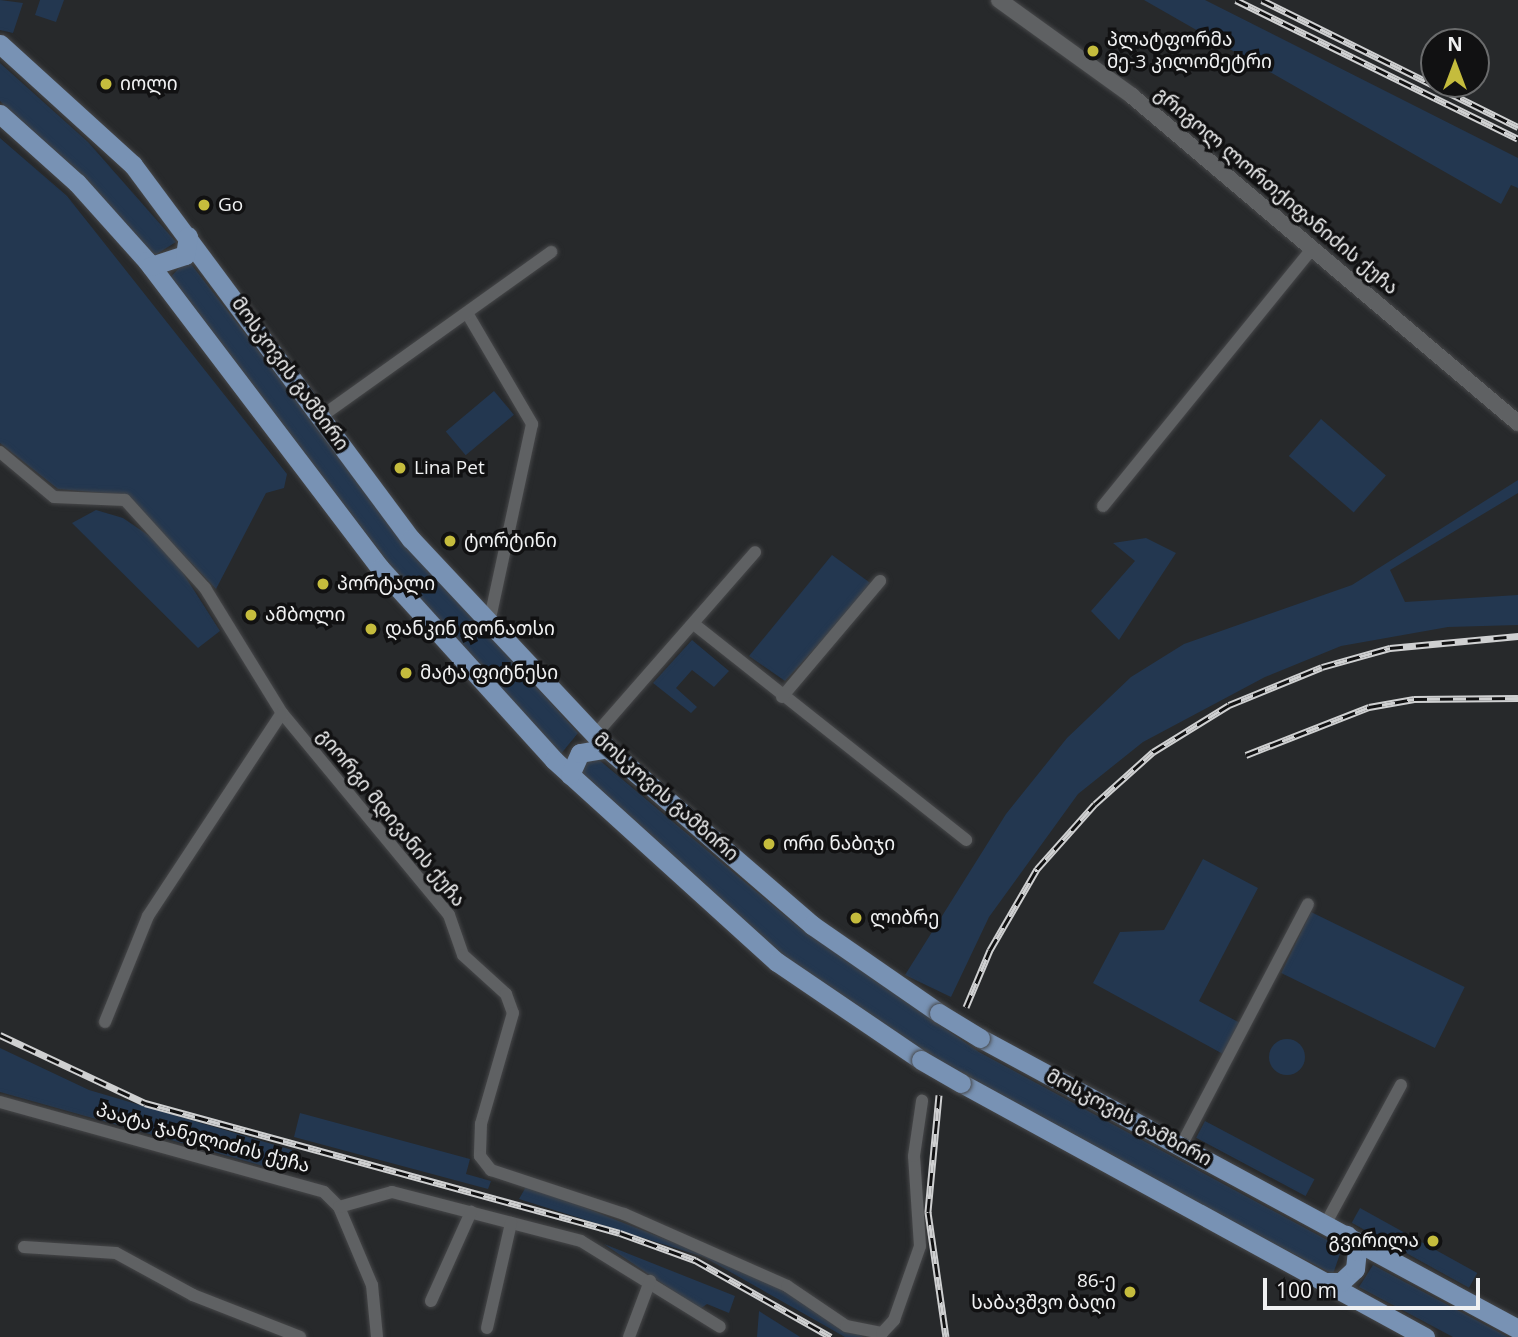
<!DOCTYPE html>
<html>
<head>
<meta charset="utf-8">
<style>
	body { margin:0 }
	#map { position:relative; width:1518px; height:1337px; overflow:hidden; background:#27292b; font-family:"Open Sans","Noto Sans Georgian",sans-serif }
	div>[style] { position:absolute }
	.green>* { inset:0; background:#233750; transform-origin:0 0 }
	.round { border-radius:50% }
	.roads { filter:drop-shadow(0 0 2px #464749) drop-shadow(0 0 2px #464749) }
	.minor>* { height:12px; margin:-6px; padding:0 6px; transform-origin:6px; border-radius:6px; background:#5f6163 }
	.tertiary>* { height:16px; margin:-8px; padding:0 8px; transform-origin:8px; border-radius:8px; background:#5f6163 }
	.primary>* { height:19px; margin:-9.5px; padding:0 9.5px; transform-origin:9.5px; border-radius:9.5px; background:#7892b4 }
	.rail>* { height:7px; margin-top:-3.5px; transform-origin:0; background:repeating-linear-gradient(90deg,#111112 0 13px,#cfd0d1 0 26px); box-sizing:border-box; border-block:2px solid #cfd0d1 }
	.bridges { filter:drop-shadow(0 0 2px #464749) drop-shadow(0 0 2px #464749) }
	.primary-bridge>* { height:19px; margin:-9.5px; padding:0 9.5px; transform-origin:9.5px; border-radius:9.5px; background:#7892b4 }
	.dots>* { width:19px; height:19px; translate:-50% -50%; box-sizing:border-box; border:4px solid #111112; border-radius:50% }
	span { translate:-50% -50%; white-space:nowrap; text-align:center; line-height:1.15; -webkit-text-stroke:7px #111112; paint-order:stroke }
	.poi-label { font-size:19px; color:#f0f1f2 }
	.left { translate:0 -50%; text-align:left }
	.right { translate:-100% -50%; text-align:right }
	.street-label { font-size:19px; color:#f0f1f2 }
	.north { position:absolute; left:1420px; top:28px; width:70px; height:70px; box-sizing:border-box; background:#111112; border:2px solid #6a6b6c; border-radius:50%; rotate:0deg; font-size:19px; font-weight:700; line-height:28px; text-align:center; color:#f0f1f2 }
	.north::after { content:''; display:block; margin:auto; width:24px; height:32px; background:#c5bc3d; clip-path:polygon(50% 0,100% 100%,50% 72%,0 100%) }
	.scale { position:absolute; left:1263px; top:1278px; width:217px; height:32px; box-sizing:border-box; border:4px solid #f0f1f2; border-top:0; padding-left:9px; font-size:21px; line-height:24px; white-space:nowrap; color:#f0f1f2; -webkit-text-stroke:5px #111112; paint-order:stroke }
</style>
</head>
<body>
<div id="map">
	<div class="green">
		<i style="clip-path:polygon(0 0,23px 3px,13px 33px,0 30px)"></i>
		<i style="clip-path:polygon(40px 0,64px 0,56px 22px,35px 15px)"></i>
		<i style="clip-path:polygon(1144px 0,1205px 0,1518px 158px,1518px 188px,1511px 185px,1501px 204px)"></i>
		<i style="clip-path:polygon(0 63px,88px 142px,176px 242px,152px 257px,0 101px)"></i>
		<i style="clip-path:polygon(0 138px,67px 196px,287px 474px,284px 488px,266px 493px,216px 589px,127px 495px,58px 489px,0 443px)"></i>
		<i style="clip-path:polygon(187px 259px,424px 563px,578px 733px,560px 755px,425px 610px,169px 279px)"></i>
		<i style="left:494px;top:391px;width:31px;height:63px;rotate:50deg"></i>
		<i style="left:1321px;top:419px;width:86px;height:49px;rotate:41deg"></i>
		<i style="clip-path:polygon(1518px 480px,1518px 493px,1390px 570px,1405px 602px,1518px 595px,1518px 625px,1448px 627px,1341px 646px,1265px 677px,1143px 742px,1078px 794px,989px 917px,951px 997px,905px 975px,1006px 814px,1067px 738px,1131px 677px,1184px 644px,1352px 585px)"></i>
		<i style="clip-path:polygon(96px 510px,123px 518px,167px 548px,220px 631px,198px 648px,72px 523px)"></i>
		<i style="clip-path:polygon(1146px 538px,1176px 553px,1119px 640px,1091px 611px,1135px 561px,1113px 543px)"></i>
		<i style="clip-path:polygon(832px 555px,873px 585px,785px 681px,749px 656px)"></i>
		<i style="clip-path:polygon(692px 640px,729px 671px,714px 687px,692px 670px,676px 688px,697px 707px,691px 713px,653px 683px)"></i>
		<i style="clip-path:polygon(592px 754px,801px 929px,979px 1052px,1342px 1248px,1333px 1274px,1079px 1143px,920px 1050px,783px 955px,577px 768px)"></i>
		<i style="clip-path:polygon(1203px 859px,1258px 888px,1199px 1001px,1240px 1023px,1223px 1054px,1093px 983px,1120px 932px,1164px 930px)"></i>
		<i style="left:1311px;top:912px;width:171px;height:68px;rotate:26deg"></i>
		<i class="round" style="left:1269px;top:1039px;width:36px;height:36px"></i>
		<i style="clip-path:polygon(0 1048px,89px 1090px,292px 1150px,284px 1172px,0 1092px)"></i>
		<i style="clip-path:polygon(300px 1113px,470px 1159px,466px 1174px,491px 1181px,488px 1189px,294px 1137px)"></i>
		<i style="left:1205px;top:1121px;width:124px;height:19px;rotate:28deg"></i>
		<i style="clip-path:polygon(527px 1185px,782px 1285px,863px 1337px,845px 1337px,704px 1257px,519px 1199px)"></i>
		<i style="left:1360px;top:1208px;width:134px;height:17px;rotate:29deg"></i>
		<i style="clip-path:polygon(604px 1244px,735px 1296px,729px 1313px,707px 1304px,700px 1309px)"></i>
		<i style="clip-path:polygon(1373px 1265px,1508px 1337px,1453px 1337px,1359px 1287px)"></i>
		<i style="clip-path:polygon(759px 1311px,797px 1335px,800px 1337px,757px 1337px)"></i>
	</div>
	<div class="roads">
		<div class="minor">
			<i style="left:467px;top:313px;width:129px;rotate:59.6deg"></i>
			<i style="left:532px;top:424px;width:204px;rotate:102.2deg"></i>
			<i style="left:322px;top:416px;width:282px;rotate:-35.6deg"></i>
			<i style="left:0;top:452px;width:70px;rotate:39.8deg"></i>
			<i style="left:54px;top:497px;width:71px;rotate:2.4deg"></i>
			<i style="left:125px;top:500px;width:119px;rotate:47.7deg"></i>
			<i style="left:205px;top:588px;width:147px;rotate:58.4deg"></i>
			<i style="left:282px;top:713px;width:262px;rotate:50.4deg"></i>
			<i style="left:449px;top:915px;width:42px;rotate:70.7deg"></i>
			<i style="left:463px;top:955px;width:58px;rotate:42.2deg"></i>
			<i style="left:506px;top:994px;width:20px;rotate:70deg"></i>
			<i style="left:513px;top:1013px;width:116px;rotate:106.1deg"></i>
			<i style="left:481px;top:1124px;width:32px;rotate:92deg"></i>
			<i style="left:480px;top:1156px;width:18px;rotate:52deg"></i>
			<i style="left:491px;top:1170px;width:140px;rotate:18.3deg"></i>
			<i style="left:624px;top:1214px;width:178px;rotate:23.8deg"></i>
			<i style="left:787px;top:1286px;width:71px;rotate:34.1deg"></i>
			<i style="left:846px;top:1326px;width:37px;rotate:11deg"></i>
			<i style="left:882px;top:1333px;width:18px;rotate:-47deg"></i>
			<i style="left:894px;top:1320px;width:78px;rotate:-70.6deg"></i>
			<i style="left:920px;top:1246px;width:90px;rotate:-93.8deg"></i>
			<i style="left:914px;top:1156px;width:56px;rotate:-81.7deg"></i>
			<i style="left:1103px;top:506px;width:331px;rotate:-50.9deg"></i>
			<i style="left:695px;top:625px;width:346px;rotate:38.4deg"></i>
			<i style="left:782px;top:697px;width:152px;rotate:-49.8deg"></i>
			<i style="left:595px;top:735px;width:243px;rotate:-48.8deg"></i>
			<i style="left:105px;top:1022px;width:114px;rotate:-67.9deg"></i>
			<i style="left:148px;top:916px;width:243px;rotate:-56.6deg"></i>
			<i style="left:0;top:1102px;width:336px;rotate:15.5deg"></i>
			<i style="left:324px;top:1192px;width:21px;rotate:45deg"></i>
			<i style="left:339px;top:1207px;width:85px;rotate:67.1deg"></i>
			<i style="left:372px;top:1285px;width:52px;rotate:84.5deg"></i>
			<i style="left:1181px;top:1146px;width:273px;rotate:-62.3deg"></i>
			<i style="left:339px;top:1207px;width:55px;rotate:-15.8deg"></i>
			<i style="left:392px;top:1192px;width:195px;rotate:14.5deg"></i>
			<i style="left:581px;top:1241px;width:163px;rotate:31.7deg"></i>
			<i style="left:1326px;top:1223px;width:157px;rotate:-61.5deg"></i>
			<i style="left:24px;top:1247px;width:92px;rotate:3.7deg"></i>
			<i style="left:116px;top:1253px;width:88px;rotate:28.6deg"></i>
			<i style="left:193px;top:1295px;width:115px;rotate:21.4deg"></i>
			<i style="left:431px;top:1301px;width:98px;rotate:-65.8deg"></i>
			<i style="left:487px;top:1328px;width:108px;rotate:-77.1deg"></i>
			<i style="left:629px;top:1337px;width:60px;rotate:-69.4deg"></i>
		</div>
		<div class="tertiary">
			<i style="left:999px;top:0;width:164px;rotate:35.8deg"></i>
			<i style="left:1132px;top:96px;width:506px;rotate:40.27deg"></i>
		</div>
		<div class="primary">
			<i style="left:0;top:44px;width:180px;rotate:42.3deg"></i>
			<i style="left:133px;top:165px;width:466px;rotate:53.4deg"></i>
			<i style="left:411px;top:539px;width:287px;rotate:46.8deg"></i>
			<i style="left:607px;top:748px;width:271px;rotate:40.8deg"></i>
			<i style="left:812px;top:925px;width:155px;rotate:34.7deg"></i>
			<i style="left:0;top:114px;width:103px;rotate:41.9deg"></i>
			<i style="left:77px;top:183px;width:105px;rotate:48.1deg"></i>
			<i style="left:147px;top:261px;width:385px;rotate:52.8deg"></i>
			<i style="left:380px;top:568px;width:259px;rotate:47.8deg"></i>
			<i style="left:554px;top:760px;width:301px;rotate:42.2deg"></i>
			<i style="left:777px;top:962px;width:174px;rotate:34.2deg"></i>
			<i style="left:151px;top:266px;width:36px;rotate:-18deg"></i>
			<i style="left:185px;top:255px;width:19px;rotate:-81deg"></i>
			<i style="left:570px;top:775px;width:24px;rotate:-66deg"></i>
			<i style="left:580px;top:753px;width:27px;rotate:-10deg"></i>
			<i style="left:980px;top:1038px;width:612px;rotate:28.41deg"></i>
			<i style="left:961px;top:1083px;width:529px;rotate:28.7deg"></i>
			<i style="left:1326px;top:1282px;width:15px"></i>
			<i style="left:1341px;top:1282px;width:19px;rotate:-43deg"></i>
			<i style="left:1355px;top:1269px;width:18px;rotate:-84deg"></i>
			<i style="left:1357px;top:1251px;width:19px;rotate:-122deg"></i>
		</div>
	</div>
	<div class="rail">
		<i style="left:1236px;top:0;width:314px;rotate:26.2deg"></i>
		<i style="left:1262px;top:0;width:286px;rotate:26.4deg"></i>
		<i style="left:1246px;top:755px;width:132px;rotate:-21.3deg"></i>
		<i style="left:1369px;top:707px;width:46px;rotate:-10.1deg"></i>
		<i style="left:1414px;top:699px;width:104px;rotate:-0.6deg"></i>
		<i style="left:966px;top:1007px;width:62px;rotate:-67.2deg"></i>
		<i style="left:990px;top:950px;width:94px;rotate:-59.9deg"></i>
		<i style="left:1037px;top:869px;width:87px;rotate:-48.3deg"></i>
		<i style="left:1095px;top:804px;width:78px;rotate:-41.9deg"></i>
		<i style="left:1153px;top:752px;width:89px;rotate:-31.7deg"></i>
		<i style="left:1229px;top:705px;width:100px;rotate:-22.2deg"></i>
		<i style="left:1322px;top:667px;width:71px;rotate:-15.6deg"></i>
		<i style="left:1390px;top:648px;width:129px;rotate:-5.4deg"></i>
		<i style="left:0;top:1035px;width:160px;rotate:25.1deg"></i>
		<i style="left:145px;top:1103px;width:492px;rotate:15.3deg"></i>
		<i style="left:620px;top:1233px;width:80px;rotate:19.8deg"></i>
		<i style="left:695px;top:1260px;width:156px;rotate:29.5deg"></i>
		<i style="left:939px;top:1095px;width:118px;rotate:95.4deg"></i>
		<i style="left:928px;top:1212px;width:126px;rotate:81.8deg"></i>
	</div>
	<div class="bridges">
		<div class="primary-bridge">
			<i style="left:939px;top:1013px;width:48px;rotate:31.4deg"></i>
			<i style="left:921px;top:1060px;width:46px;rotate:29.9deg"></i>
		</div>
	</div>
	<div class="dots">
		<i style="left:1093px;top:51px;background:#c5bc3d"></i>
		<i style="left:106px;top:84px;background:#c5bc3d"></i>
		<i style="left:204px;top:205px;background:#c5bc3d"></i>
		<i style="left:400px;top:468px;background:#c5bc3d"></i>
		<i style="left:450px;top:541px;background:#c5bc3d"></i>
		<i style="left:323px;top:584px;background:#c5bc3d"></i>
		<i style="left:251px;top:615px;background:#c5bc3d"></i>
		<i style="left:371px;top:629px;background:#c5bc3d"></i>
		<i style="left:406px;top:673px;background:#c5bc3d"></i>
		<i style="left:769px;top:844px;background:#c5bc3d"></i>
		<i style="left:856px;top:918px;background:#c5bc3d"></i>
		<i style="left:1433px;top:1241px;background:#c5bc3d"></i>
		<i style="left:1130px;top:1292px;background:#c5bc3d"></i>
	</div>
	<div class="poi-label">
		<span class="left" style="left:1107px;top:51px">პლატფორმა<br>მე-3 კილომეტრი</span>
		<span class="left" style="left:120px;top:84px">იოლი</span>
		<span class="left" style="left:218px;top:205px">Go</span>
		<span class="left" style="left:414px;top:468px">Lina Pet</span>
		<span class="left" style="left:464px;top:541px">ტორტინი</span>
		<span class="left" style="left:337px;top:584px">პორტალი</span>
		<span class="left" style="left:265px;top:615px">ამბოლი</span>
		<span class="left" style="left:385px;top:629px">დანკინ დონათსი</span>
		<span class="left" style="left:420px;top:673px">მატა ფიტნესი</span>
		<span class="left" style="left:783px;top:844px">ორი ნაბიჯი</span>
		<span class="left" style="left:870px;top:918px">ლიბრე</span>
		<span class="right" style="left:1419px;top:1241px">გვირილა</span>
		<span class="right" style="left:1116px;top:1292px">86-ე<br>საბავშვო ბაღი</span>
	</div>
	<div class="street-label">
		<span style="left:1276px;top:191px;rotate:40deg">გრიგოლ ლორთქიფანიძის ქუჩა</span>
		<span style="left:290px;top:374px;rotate:54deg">მოსკოვის გამზირი</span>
		<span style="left:666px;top:797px;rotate:41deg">მოსკოვის გამზირი</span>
		<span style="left:391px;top:818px;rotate:51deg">გიორგი მდივანის ქუჩა</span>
		<span style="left:1129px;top:1118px;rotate:28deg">მოსკოვის გამზირი</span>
		<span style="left:203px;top:1138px;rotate:15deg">პაატა ჯანელიძის ქუჩა</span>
	</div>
	<div class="north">N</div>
	<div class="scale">100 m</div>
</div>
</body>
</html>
